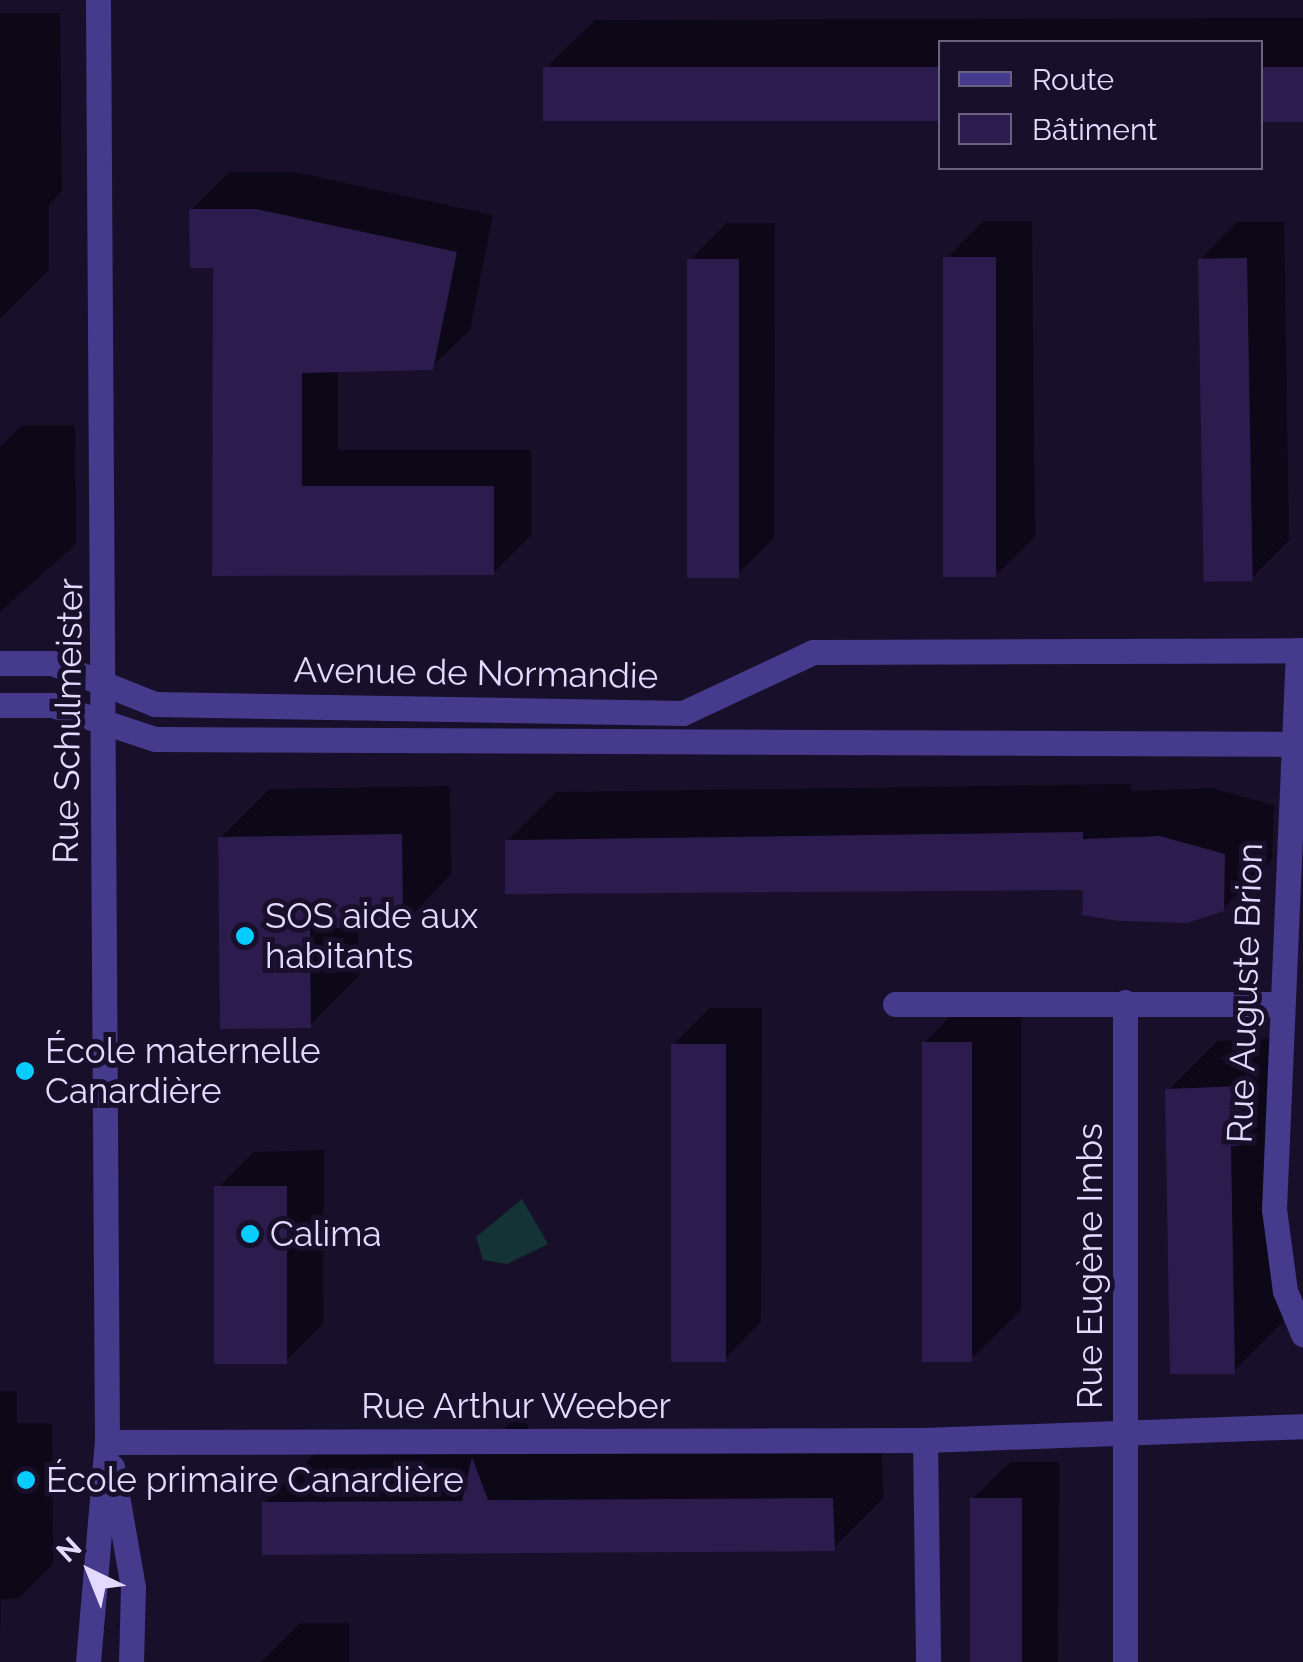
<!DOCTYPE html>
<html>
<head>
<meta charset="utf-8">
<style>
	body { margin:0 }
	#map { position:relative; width:1303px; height:1662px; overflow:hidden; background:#18102b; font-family:Raleway,sans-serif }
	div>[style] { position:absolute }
	.green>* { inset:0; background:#133336 }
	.shadow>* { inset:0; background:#0007 }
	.building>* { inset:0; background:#2b1c4d; transform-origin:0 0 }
	.street>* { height:25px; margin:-12.5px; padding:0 12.5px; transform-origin:12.5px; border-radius:12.5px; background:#463a8c }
	.dots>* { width:28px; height:28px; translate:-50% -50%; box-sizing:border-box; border:5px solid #18102b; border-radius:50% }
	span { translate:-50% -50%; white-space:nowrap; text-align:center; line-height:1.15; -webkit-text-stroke:10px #18102b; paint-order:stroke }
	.street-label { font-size:35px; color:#e3dbff }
	.poi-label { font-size:35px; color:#e3dbff }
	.left { translate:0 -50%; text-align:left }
	.legend { position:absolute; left:938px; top:40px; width:325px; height:130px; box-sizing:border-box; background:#18102b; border:2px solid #696180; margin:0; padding:12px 18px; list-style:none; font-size:30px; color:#e3dbff }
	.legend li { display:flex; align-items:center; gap:20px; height:50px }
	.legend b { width:50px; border:2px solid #696180 }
	.north { position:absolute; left:40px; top:1522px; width:100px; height:100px; -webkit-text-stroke:8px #18102b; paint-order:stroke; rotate:317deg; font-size:28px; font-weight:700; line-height:40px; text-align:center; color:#e3dbff }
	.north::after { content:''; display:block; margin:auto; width:35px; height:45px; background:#e3dbff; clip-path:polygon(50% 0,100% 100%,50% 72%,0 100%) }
</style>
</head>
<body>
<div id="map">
	<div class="green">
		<i style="clip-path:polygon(522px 1199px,548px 1244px,507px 1264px,483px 1260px,476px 1237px)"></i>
	</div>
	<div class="shadow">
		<i style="clip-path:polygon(0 13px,60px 13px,62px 191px,49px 205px,49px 270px,0 319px)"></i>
		<i style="clip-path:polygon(1303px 18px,1303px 119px,1260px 119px,1260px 42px,941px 42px,941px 118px,546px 118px,545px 69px,595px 20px)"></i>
		<i style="clip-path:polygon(229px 172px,295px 172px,493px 215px,470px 330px,432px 367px,338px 370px,338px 450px,531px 450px,531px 535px,493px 573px,215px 573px,215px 266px,191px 210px)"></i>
		<i style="clip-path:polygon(983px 221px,1032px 221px,1035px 537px,997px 574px,946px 259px)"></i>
		<i style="clip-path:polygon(1237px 222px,1284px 222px,1289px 541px,1252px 578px,1200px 260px)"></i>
		<i style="clip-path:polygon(727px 223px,775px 223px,774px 538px,737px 575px,689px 261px)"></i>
		<i style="clip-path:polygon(22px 425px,75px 425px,76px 544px,0 612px,0 447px)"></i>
		<i style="clip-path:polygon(1131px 784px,1131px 791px,1211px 788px,1274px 805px,1272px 860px,1222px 909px,1086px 887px,507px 841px,556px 792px)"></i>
		<i style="clip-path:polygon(450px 786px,451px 875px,402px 925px,358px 925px,359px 976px,310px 1025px,220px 838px,269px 789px)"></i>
		<i style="clip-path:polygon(973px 994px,1021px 994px,1021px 1310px,971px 1359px,924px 1043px)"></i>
		<i style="clip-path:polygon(710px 1008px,762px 1008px,761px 1322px,724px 1360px,673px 1045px)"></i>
		<i style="clip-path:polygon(1290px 1038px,1279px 1103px,1283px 1322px,1234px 1371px,1168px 1090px,1217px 1041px)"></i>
		<i style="clip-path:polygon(324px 1150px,323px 1324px,286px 1361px,216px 1190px,254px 1152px)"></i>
		<i style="clip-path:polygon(0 1391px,17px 1391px,17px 1423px,52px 1423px,53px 1564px,18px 1599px,1px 1599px,0 1639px)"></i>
		<i style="clip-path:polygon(522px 1411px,537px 1452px,882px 1450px,883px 1499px,834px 1548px,264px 1503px,314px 1454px,480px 1453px)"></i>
		<i style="clip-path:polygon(1010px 1462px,1059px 1462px,1058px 1662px,972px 1662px,972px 1499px)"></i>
		<i style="clip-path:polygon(300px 1623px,349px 1623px,349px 1662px,261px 1662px)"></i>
	</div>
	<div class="building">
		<i style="left:940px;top:67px;width:54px;height:397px;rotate:90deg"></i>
		<i style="left:1260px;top:67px;width:43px;height:55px"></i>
		<i style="clip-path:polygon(189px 209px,256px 209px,457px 252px,433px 370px,302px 373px,302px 486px,494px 486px,494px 575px,212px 576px,213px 268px,190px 268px)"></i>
		<i style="left:996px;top:257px;width:320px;height:53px;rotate:90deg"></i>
		<i style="left:1247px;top:258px;width:323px;height:49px;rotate:89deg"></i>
		<i style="left:739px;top:259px;width:319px;height:52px;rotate:90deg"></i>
		<i style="clip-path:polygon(1083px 832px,1083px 839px,1160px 836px,1225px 854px,1224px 911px,1187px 923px,1119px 921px,1082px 915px,1083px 890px,505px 894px,505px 840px)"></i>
		<i style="clip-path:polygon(402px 834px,403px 927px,310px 928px,311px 1028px,220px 1029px,218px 837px)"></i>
		<i style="left:922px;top:1042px;width:50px;height:320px"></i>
		<i style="left:671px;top:1044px;width:55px;height:318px"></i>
		<i style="clip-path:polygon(1242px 1086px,1239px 1146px,1231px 1146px,1235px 1374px,1170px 1374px,1165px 1089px)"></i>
		<i style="left:287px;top:1186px;width:178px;height:73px;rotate:90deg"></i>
		<i style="clip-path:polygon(472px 1457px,488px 1500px,833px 1498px,835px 1551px,262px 1555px,262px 1502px,462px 1501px)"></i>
		<i style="left:970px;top:1498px;width:52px;height:164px"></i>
	</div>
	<div class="street">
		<i style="left:1298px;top:650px;width:560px;rotate:92.46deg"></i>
		<i style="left:1274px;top:1209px;width:83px;rotate:82.4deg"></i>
		<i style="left:1285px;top:1291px;width:47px;rotate:67.3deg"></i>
		<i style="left:0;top:663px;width:52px"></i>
		<i style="left:52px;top:663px;width:111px;rotate:21.7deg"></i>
		<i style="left:155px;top:704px;width:528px;rotate:0.98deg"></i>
		<i style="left:683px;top:713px;width:144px;rotate:-25.1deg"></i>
		<i style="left:813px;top:652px;width:490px;rotate:-0.2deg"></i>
		<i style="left:0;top:705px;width:52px"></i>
		<i style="left:52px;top:705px;width:108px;rotate:18.3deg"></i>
		<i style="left:155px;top:739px;width:1148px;rotate:0.25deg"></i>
		<i style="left:895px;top:1004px;width:382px"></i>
		<i style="left:925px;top:1440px;width:222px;rotate:89.2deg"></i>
		<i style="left:107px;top:1442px;width:818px;rotate:-0.14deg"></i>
		<i style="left:925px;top:1440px;width:378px;rotate:-2.1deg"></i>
		<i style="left:112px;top:1467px;width:122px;rotate:80.1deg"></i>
		<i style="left:133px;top:1587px;width:75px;rotate:91.5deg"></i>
		<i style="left:88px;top:1662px;width:221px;rotate:-85.1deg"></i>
		<i style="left:107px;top:1442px;width:1442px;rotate:-90.36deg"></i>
		<i style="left:1125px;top:1662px;width:660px;rotate:-90deg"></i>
	</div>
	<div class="dots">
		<i style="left:245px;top:936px;background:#07ccff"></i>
		<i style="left:25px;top:1071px;background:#07ccff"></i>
		<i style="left:250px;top:1234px;background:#07ccff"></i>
		<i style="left:26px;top:1480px;background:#07ccff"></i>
	</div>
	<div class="street-label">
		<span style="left:476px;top:673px;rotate:1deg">Avenue de Normandie</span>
		<span style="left:68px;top:721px;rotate:-89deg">Rue Schulmeister</span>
		<span style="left:1245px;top:993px;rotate:-88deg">Rue Auguste Brion</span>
		<span style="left:1090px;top:1266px;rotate:-90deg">Rue Eugène Imbs</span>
		<span style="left:516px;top:1406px">Rue Arthur Weeber</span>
	</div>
	<div class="poi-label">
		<span class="left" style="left:265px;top:936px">SOS aide aux<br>habitants</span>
		<span class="left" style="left:45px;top:1071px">École maternelle<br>Canardière</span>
		<span class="left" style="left:270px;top:1234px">Calima</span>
		<span class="left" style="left:46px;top:1480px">École primaire Canardière</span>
	</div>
	<ul class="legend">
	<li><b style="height:12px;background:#463a8c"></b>Route</li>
	<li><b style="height:28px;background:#2b1c4d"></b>Bâtiment</li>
	</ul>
	<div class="north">N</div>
</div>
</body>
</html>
